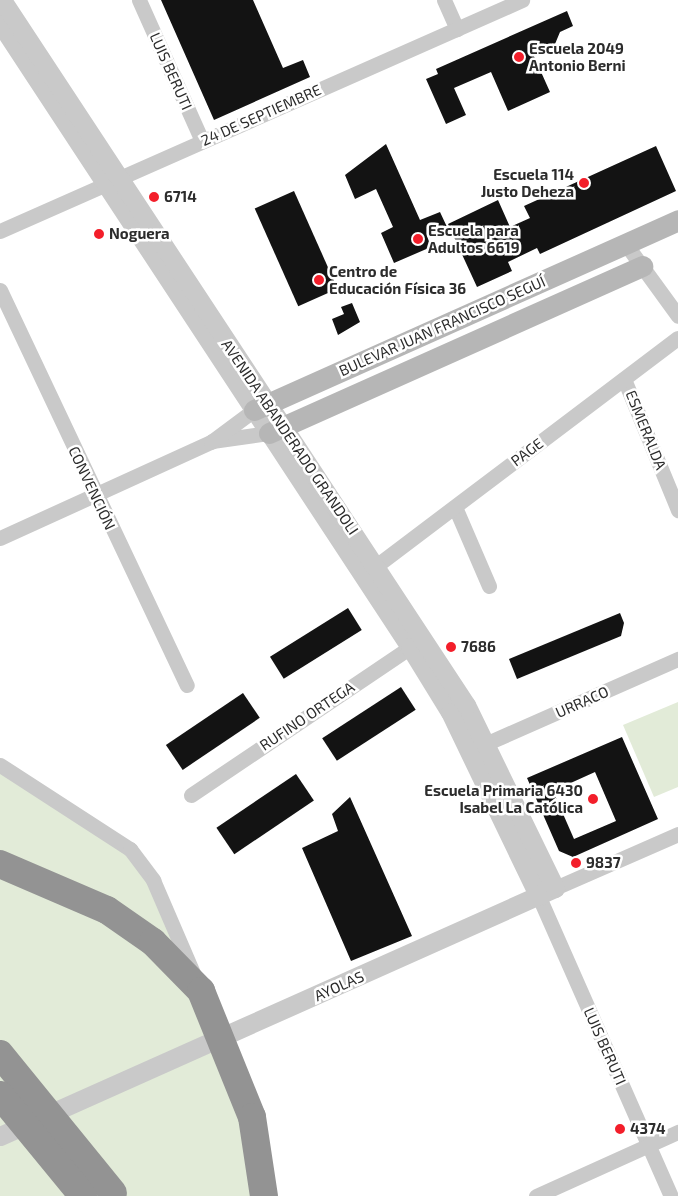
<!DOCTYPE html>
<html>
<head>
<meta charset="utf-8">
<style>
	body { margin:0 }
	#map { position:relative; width:678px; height:1196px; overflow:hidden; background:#fff; font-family:"Exo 2",sans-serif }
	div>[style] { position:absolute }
	.green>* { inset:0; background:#e2ebd8 }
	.building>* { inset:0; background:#131313; transform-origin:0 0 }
	.minor>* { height:15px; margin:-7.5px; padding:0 7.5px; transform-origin:7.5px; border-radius:7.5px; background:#c9c9c9 }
	.tertiary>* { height:19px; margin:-9.5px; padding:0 9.5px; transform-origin:9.5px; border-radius:9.5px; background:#c9c9c9 }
	.secondary>* { height:21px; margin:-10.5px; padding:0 10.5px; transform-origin:10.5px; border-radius:10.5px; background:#b6b6b6 }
	.motorway>* { height:28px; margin:-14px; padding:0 14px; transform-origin:14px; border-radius:14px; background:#939393 }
	.motorway-bridge>* { height:28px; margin:-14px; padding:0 14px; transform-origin:14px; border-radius:14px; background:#939393 }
	.dots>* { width:14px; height:14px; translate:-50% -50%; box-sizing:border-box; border:2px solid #fff; border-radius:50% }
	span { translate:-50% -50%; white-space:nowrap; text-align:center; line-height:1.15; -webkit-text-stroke:5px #fff; paint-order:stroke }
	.poi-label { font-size:15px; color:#2c2c2c; font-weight:700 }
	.left { translate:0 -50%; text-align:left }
	.right { translate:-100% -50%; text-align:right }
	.street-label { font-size:15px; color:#2c2c2c }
</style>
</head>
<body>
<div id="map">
	<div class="green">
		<i style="clip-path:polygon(678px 702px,678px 787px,654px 797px,623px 725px)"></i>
		<i style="clip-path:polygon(0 765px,130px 849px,180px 942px,264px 1196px,0 1196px)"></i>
	</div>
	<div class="building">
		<i style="clip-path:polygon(161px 0,253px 0,283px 68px,303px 60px,310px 77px,214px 120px)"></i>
		<i style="clip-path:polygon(567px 11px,573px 26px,560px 32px,555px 44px,533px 54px,550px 92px,508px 111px,491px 72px,454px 88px,466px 115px,446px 124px,426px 79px,438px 74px,436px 69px)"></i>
		<i style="clip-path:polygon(386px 144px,420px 220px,440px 212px,447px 227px,427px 236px,431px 247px,394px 263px,381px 233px,393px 227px,376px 189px,355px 199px,345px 175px)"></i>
		<i style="clip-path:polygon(656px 146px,676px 191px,540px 254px,537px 248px,508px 262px,512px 271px,477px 287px,448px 224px,498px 200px,510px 227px,530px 218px,524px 206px)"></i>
		<i style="left:294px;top:191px;width:107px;height:43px;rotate:66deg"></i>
		<i style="clip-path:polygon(352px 303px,360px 322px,338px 335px,332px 319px,344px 314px,341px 307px)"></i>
		<i style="left:348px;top:608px;width:26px;height:92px;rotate:58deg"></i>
		<i style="clip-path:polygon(620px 613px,624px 623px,621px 636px,517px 679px,509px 659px)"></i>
		<i style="left:401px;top:687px;width:27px;height:94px;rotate:57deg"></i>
		<i style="left:243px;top:693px;width:30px;height:93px;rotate:56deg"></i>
		<i style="clip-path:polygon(evenodd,622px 737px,658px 819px,573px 857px,559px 851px,527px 778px,622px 737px,595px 772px,616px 821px,574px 839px,553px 791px,595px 772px)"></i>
		<i style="left:296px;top:774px;width:32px;height:96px;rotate:56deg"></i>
		<i style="clip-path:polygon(350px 797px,412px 936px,351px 961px,302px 848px,338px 831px,332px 814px)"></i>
	</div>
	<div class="minor">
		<i style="left:139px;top:0;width:154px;rotate:65.9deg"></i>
		<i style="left:444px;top:0;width:32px;rotate:66deg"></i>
		<i style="left:0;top:231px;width:571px;rotate:-23.87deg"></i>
		<i style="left:625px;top:243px;width:90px;rotate:54deg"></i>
		<i style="left:0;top:290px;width:437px;rotate:64.7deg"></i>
		<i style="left:624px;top:379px;width:142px;rotate:67.6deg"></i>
		<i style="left:212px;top:441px;width:58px;rotate:-8deg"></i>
		<i style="left:455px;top:507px;width:86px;rotate:66.7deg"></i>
		<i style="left:0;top:538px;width:232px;rotate:-24.5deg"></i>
		<i style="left:211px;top:442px;width:54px;rotate:-36.7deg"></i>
		<i style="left:376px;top:566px;width:378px;rotate:-37.1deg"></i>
		<i style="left:485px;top:744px;width:211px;rotate:-23.8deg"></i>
		<i style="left:0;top:765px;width:155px;rotate:32.9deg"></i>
		<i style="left:130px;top:849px;width:39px;rotate:53deg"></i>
		<i style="left:153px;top:880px;width:101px;rotate:66.7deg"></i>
		<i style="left:191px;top:795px;width:275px;rotate:-34deg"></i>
		<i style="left:555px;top:888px;width:134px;rotate:-23.7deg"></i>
		<i style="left:539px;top:897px;width:327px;rotate:66.2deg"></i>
		<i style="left:536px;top:1196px;width:156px;rotate:-24.3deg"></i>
	</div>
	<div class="tertiary">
		<i style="left:0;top:23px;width:747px;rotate:56.69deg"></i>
		<i style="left:410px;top:647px;width:76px;rotate:58.4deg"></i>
		<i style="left:450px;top:712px;width:205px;rotate:64.3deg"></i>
		<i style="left:0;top:1136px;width:608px;rotate:-24.08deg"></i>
		<i style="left:555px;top:888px;width:203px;rotate:-115.9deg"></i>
		<i style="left:466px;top:705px;width:844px;rotate:-123.35deg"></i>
	</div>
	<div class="secondary">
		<i style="left:254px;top:410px;width:465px;rotate:-24.1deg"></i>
		<i style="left:269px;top:433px;width:409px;rotate:-24.1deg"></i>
	</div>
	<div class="motorway">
		<i style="left:0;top:864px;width:116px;rotate:23.3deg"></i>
		<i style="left:107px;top:910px;width:56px;rotate:34.8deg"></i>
		<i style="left:153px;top:942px;width:69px;rotate:45.6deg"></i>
		<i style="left:201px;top:991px;width:136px;rotate:68deg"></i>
		<i style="left:252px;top:1117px;width:80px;rotate:81.4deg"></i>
	</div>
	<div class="motorway-bridge">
		<i style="left:0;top:1054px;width:179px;rotate:50.9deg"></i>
		<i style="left:0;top:1095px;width:131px;rotate:50.6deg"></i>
	</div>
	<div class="dots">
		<i style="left:519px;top:57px;background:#f31e2a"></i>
		<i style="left:584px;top:183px;background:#f31e2a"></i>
		<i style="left:154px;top:197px;background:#f31e2a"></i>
		<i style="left:99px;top:234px;background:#f31e2a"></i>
		<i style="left:418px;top:239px;background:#f31e2a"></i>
		<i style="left:319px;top:280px;background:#f31e2a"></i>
		<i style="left:451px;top:647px;background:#f31e2a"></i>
		<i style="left:593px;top:799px;background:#f31e2a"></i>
		<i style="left:576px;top:863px;background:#f31e2a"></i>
		<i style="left:620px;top:1129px;background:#f31e2a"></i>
	</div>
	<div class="poi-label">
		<span class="left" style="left:529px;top:57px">Escuela 2049<br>Antonio Berni</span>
		<span class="right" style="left:574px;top:183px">Escuela 114<br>Justo Deheza</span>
		<span class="left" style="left:164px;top:197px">6714</span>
		<span class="left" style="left:428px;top:239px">Escuela para<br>Adultos 6619</span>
		<span class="left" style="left:109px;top:234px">Noguera</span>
		<span class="left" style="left:329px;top:280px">Centro de<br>Educación Física 36</span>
		<span class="left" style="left:461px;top:647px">7686</span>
		<span class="right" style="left:583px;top:799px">Escuela Primaria 6430<br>Isabel La Católica</span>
		<span class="left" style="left:586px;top:863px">9837</span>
		<span class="left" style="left:630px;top:1129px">4374</span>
	</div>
	<div class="street-label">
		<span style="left:171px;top:71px;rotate:66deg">LUIS BERUTI</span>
		<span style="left:261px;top:115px;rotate:-24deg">24 DE SEPTIEMBRE</span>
		<span style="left:442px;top:326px;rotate:-24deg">BULEVAR JUAN FRANCISCO SEGUÍ</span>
		<span style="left:646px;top:430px;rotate:68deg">ESMERALDA</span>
		<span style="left:290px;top:437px;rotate:56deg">AVENIDA ABANDERADO GRANDOLI</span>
		<span style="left:527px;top:452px;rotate:-37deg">PAGE</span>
		<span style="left:92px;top:488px;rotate:65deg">CONVENCIÓN</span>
		<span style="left:582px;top:702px;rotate:-24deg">URRACO</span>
		<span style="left:307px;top:716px;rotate:-34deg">RUFINO ORTEGA</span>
		<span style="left:339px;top:986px;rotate:-24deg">AYOLAS</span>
		<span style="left:605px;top:1046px;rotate:66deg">LUIS BERUTI</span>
	</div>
</div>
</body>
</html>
